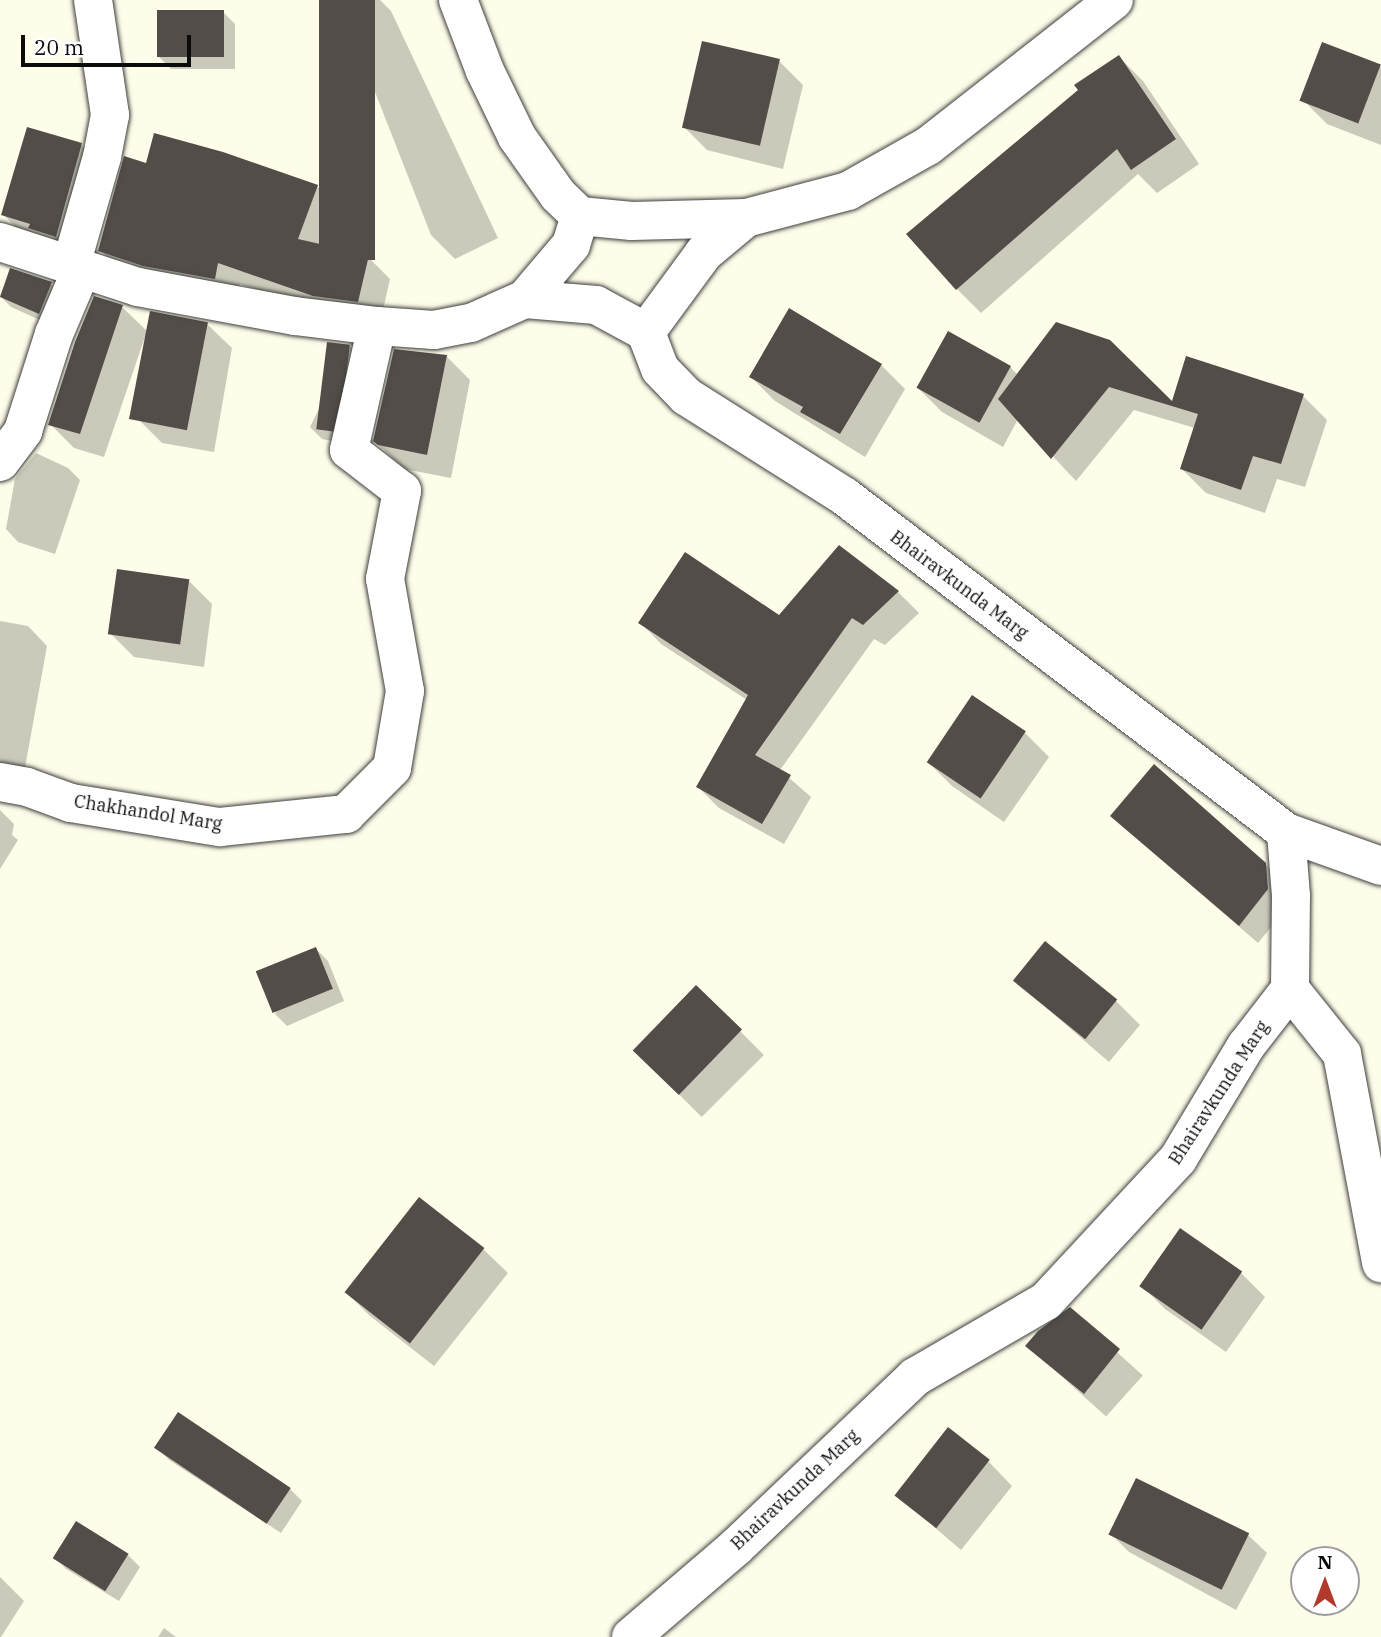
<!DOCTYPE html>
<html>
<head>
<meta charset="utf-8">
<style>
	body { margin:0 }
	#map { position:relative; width:1381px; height:1637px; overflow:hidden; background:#fefde9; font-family:"IBM Plex Serif",serif }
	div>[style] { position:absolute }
	.shadow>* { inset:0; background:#0003; transform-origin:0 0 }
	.building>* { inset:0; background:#524d48; transform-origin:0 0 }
	.roads { filter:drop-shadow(0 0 2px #3e3e3e) drop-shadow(0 0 2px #3e3e3e) }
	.minor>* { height:38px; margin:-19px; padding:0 19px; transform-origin:19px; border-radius:19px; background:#fff }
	span { translate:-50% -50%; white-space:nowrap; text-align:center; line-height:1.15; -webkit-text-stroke:7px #fff; paint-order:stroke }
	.street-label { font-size:18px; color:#0b0b0b }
	.north { position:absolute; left:1290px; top:1546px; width:70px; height:70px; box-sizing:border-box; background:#fff; border:2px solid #9d9d9d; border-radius:50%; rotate:0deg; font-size:19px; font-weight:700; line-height:28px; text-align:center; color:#0b0b0b }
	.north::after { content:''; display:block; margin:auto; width:24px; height:32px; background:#b13a2c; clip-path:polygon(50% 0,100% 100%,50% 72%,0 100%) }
	.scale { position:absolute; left:21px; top:35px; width:170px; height:32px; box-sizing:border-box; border:4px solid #0b0b0b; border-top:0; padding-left:9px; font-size:21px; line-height:24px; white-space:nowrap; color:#0b0b0b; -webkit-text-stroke:5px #fff; paint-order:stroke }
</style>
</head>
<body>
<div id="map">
	<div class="shadow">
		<i style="clip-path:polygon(339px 0,380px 0,391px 11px,498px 238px,455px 259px,431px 235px)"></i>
		<i style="clip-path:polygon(223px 12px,235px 24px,235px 69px,171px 69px,159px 57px)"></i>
		<i style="clip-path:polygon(1323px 45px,1381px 67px,1381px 145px,1327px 124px,1303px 100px)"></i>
		<i style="clip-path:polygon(1119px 57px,1143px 81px,1199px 164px,1157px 193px,1138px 174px,981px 313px,957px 289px)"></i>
		<i style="clip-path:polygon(779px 61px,803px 85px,783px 169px,707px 150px,683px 126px)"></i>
		<i style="clip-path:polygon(81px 145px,105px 169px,80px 260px,27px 239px,3px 214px)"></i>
		<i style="clip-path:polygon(317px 186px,339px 208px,325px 247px,368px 257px,390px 279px,380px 323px,336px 317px,240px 284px,237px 300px,122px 272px,100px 250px)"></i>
		<i style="clip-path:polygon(11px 270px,51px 284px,63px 295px,51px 325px,11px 307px,0 296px)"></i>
		<i style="clip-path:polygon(95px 298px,122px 307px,147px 331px,104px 457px,74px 448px,50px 424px)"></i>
		<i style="clip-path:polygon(207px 324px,232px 348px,214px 452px,162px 443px,138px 419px)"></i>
		<i style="clip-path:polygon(1057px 324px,1173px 404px,1303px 396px,1327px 420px,1305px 487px,1277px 479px,1265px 513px,1206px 493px,1182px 469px,1195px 428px,1134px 410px,1076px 481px,1018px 419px,1003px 447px,942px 412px,918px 388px,1010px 367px,1018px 375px)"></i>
		<i style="clip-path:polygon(350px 346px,361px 358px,342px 443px,322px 439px,310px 427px)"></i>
		<i style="clip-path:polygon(446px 356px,470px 380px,451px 478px,404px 469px,375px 441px)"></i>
		<i style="clip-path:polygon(881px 365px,905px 389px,865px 457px,775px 401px,751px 377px)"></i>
		<i style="clip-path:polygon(36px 453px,68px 468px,80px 480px,55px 554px,18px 542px,6px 529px,15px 479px)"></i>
		<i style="clip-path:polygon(839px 547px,898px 592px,919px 613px,885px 645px,874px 639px,780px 770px,811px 797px,784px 844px,719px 808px,698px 787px,747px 700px,661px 644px,640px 622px,780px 617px)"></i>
		<i style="clip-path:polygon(188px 580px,212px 604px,204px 667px,134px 657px,110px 633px)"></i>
		<i style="clip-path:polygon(0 621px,28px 626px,47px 646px,23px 779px,0 792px)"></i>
		<i style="clip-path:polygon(1025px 733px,1049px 757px,1004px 822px,952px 786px,928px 762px)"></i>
		<i style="clip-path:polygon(0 810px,14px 824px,12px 835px,18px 840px,0 869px)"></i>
		<i style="clip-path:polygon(1112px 816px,1265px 864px,1285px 883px,1287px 908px,1258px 943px)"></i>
		<i style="clip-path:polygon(316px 949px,328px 961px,344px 1001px,287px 1026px,275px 1014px)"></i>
		<i style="clip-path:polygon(1014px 980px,1116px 1001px,1140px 1025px,1109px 1062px)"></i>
		<i style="left:696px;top:987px;width:96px;height:88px;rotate:45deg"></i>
		<i style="clip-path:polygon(420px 1199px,484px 1250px,508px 1273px,434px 1366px,370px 1316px,346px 1292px)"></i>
		<i style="clip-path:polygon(1241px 1273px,1265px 1297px,1226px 1352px,1165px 1309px,1141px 1285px)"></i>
		<i style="left:1070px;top:1310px;width:98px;height:55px;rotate:42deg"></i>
		<i style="clip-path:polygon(157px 1448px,290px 1489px,302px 1501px,281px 1533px,169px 1460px)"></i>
		<i style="clip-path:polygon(989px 1462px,1012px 1486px,961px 1550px,897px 1495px)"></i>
		<i style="clip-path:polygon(1110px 1533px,1248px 1535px,1267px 1553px,1236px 1610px,1129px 1552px)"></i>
		<i style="clip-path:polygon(128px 1555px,140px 1567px,119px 1601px,66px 1569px,55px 1557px)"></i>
		<i style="clip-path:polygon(0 1577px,24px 1601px,1px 1637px,0 1637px)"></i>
		<i style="clip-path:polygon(164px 1628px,176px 1637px,158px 1637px)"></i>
	</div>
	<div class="building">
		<i style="left:319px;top:0;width:56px;height:260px"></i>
		<i style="left:157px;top:10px;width:67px;height:47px"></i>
		<i style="left:702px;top:41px;width:80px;height:89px;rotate:13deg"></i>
		<i style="left:1322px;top:42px;width:63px;height:63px;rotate:21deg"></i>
		<i style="clip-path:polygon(1119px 55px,1176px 139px,1131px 170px,1117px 149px,956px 290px,906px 234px,1078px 90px,1074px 85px)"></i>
		<i style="clip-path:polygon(27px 127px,82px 143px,56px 237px,28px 228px,30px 224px,1px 215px)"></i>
		<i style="clip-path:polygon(154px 133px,223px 152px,318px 185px,298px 239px,369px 255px,358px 302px,313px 296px,218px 263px,215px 279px,143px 266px,98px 251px,124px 156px,146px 163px)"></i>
		<i style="clip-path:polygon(10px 268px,52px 282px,39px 314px,0 297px)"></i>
		<i style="clip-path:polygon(94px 296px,123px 305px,80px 434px,48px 425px,75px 342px)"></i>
		<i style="clip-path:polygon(789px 308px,882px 364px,840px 434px,800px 412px,803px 407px,749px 377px)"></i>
		<i style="left:150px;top:311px;width:59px;height:110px;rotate:11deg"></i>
		<i style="clip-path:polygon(1056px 322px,1110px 340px,1172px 401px,1186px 356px,1304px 394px,1281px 464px,1253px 456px,1241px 490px,1180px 469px,1198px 414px,1109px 387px,1051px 459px,998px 399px)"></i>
		<i style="left:948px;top:331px;width:72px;height:65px;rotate:29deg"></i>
		<i style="left:327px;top:342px;width:23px;height:88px;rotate:7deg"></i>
		<i style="clip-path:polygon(394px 349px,447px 355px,427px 455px,378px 445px,373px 441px)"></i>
		<i style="clip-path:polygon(839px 545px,899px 591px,863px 625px,852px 618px,755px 755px,791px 775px,762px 824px,696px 787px,748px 695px,638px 623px,685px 552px,779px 615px)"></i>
		<i style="left:117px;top:569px;width:73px;height:66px;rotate:8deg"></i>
		<i style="left:972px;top:695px;width:65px;height:81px;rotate:34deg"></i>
		<i style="clip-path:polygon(1154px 764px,1266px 863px,1268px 889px,1239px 926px,1110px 816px)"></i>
		<i style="left:1045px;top:941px;width:93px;height:51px;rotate:39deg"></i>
		<i style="left:316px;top:947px;width:45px;height:65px;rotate:68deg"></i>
		<i style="left:696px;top:985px;width:64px;height:91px;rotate:44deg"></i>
		<i style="left:419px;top:1197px;width:83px;height:121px;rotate:38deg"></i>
		<i style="left:1180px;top:1228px;width:76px;height:71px;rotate:35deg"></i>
		<i style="clip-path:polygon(1070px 1307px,1120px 1349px,1084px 1394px,1025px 1346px,1038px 1331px)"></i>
		<i style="left:178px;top:1412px;width:136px;height:43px;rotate:34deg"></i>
		<i style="left:948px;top:1427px;width:53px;height:87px;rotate:38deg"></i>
		<i style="left:1136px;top:1478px;width:126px;height:63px;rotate:26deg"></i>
		<i style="left:76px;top:1521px;width:62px;height:44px;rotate:32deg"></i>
	</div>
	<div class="roads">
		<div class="minor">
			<i style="left:458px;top:0;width:76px;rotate:69.2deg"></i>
			<i style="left:485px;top:71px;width:73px;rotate:64.1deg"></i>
			<i style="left:517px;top:137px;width:71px;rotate:54.7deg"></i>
			<i style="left:558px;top:195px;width:30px;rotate:44deg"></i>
			<i style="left:580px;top:216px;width:52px;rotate:5.5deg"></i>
			<i style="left:632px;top:221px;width:114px;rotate:-1.5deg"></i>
			<i style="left:746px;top:218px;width:55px;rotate:140.2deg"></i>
			<i style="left:704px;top:253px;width:98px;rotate:126.3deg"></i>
			<i style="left:646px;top:332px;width:57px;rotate:-151.6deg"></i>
			<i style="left:596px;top:305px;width:71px;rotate:-175.2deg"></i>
			<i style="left:525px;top:299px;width:71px;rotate:-49.6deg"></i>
			<i style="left:571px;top:245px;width:30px;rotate:-73deg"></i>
			<i style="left:746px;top:218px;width:106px;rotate:-14.8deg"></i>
			<i style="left:848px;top:191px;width:92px;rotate:-29.4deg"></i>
			<i style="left:928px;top:146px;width:236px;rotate:-38.1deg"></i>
			<i style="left:0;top:242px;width:145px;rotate:18.1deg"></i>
			<i style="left:138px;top:287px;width:160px;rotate:10.5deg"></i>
			<i style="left:295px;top:316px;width:83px;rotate:7deg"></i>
			<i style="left:377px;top:326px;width:57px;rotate:4deg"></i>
			<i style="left:434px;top:330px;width:38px;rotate:-11deg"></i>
			<i style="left:471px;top:323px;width:59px;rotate:-24deg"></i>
			<i style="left:71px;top:265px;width:112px;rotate:-74deg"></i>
			<i style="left:102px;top:157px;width:43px;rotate:-79.2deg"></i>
			<i style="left:110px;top:115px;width:116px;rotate:-98.4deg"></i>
			<i style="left:0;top:462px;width:39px;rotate:-53deg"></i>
			<i style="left:23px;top:431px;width:102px;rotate:-72.3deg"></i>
			<i style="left:54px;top:334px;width:72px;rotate:-67deg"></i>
			<i style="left:0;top:782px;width:27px;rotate:10deg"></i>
			<i style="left:27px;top:787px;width:47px;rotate:20deg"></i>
			<i style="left:71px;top:803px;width:151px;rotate:9.2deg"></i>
			<i style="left:220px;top:827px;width:127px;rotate:-5.9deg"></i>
			<i style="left:346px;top:814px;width:65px;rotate:-45deg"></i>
			<i style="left:392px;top:768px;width:78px;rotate:-80.4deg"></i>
			<i style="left:405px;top:691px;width:114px;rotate:-100.1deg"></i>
			<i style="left:385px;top:579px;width:90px;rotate:-79.1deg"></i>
			<i style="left:402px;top:491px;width:67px;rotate:-142.3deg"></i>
			<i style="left:349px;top:450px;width:127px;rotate:-77.3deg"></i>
			<i style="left:1286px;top:832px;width:101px;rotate:19.7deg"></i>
			<i style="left:1290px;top:989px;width:83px;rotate:51.3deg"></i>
			<i style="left:1342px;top:1054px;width:213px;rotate:79.4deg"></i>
			<i style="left:631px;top:1637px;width:138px;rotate:-40.6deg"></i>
			<i style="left:736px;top:1547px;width:247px;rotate:-43.5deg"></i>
			<i style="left:915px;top:1377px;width:151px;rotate:-30.1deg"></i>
			<i style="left:1046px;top:1301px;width:194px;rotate:-47.1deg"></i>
			<i style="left:1178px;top:1159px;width:132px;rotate:-59deg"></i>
			<i style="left:1246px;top:1046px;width:72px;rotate:-52.3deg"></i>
			<i style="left:1290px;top:989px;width:93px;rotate:-89.4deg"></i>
			<i style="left:1291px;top:896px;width:64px;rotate:-94.5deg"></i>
			<i style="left:1286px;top:832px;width:555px;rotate:-142.76deg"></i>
			<i style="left:844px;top:496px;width:187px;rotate:-147.7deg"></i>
			<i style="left:686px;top:396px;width:37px;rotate:-134deg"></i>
			<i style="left:660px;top:369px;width:40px;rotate:-111deg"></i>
		</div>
	</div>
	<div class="street-label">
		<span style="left:959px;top:585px;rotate:37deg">Bhairavkunda Marg</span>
		<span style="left:148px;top:813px;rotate:9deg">Chakhandol Marg</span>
		<span style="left:1219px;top:1093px;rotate:-57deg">Bhairavkunda Marg</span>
		<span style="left:795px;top:1490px;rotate:-43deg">Bhairavkunda Marg</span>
	</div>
	<div class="north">N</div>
	<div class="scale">20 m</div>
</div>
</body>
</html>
